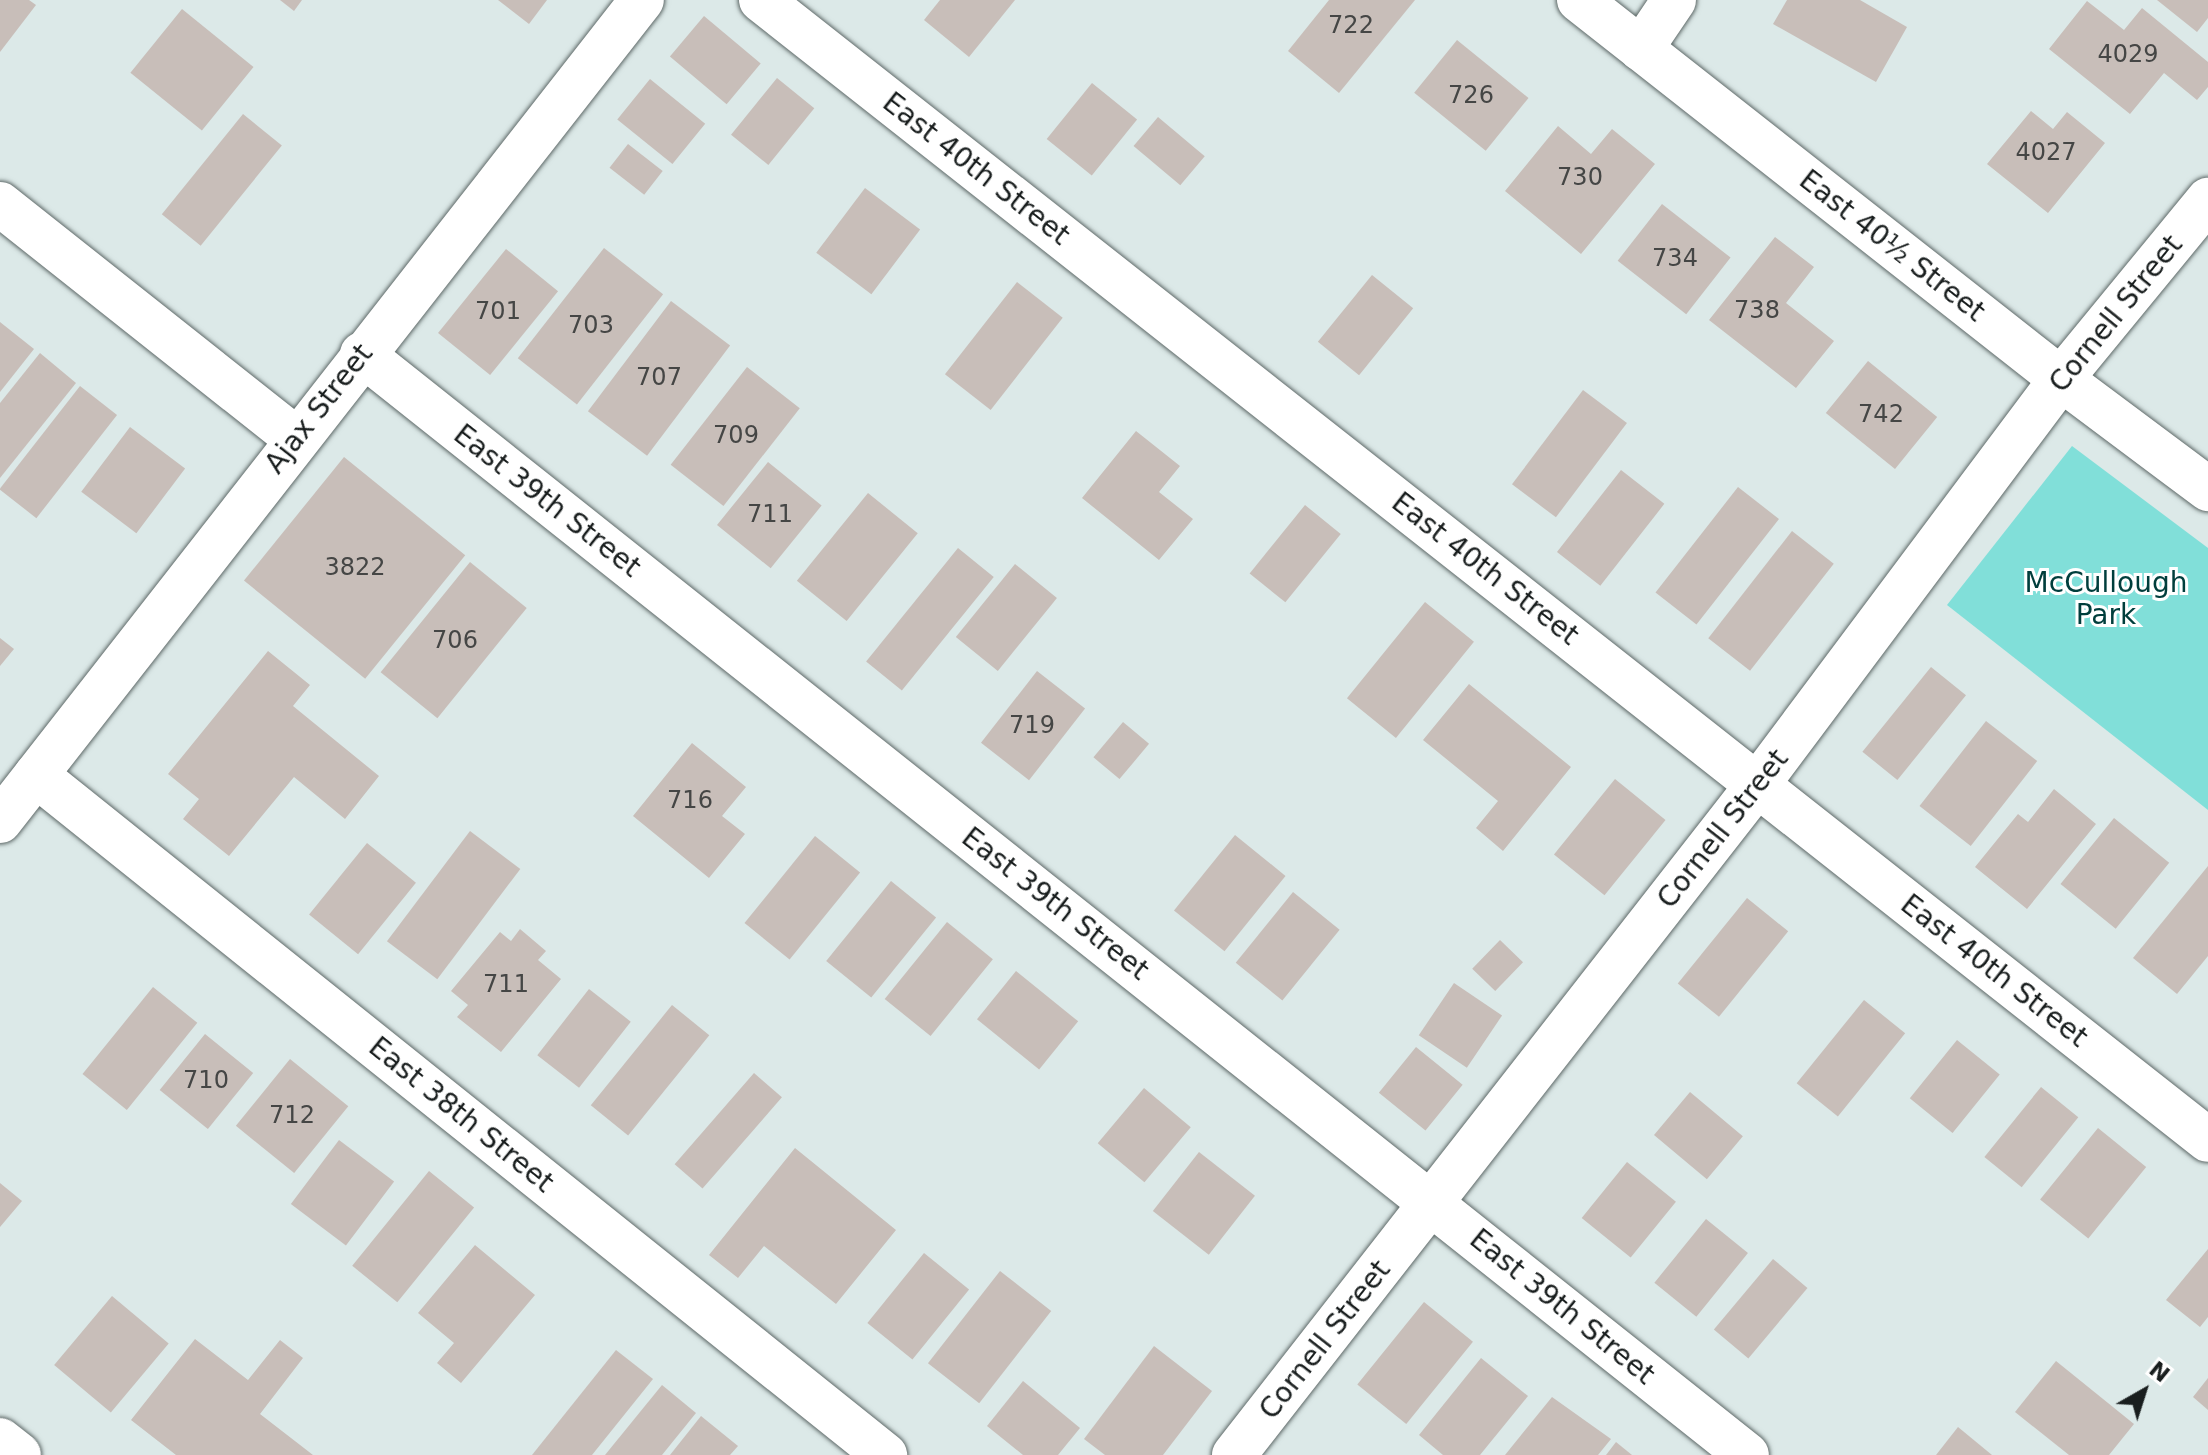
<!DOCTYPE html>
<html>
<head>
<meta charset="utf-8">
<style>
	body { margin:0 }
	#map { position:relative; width:2208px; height:1455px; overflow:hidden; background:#dce9e8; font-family:"DejaVu Sans",sans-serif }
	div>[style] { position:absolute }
	.green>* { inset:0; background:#81dfd9 }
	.building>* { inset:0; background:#c8beb9; transform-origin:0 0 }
	.roads { filter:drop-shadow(0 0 2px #5e6968) drop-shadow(0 0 2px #5e6968) }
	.street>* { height:44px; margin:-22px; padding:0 22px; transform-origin:22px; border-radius:22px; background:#fff }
	.secondary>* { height:44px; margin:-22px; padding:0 22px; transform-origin:22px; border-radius:22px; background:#fff }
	span { translate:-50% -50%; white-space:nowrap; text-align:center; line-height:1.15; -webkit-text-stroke:6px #fff; paint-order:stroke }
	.number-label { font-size:24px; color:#454645 }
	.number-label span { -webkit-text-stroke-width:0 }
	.street-label { font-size:28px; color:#191e1e }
	.park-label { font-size:28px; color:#003e3c }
	.north { position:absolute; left:2104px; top:1351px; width:80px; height:80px; -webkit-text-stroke:6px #fff; paint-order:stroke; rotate:39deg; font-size:22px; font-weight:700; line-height:32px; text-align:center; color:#191e1e }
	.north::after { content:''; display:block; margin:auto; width:28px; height:36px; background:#191e1e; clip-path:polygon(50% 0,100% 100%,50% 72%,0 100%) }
</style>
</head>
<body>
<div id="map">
	<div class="green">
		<i style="clip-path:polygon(2072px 446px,2208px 548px,2208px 810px,1947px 605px)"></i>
	</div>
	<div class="building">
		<i style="clip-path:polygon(0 0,29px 0,36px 5px,0 52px)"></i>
		<i style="clip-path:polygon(280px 0,302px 0,294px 11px)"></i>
		<i style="clip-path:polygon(498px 0,547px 0,529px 24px)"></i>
		<i style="clip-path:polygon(940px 0,1015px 0,969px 57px,924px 20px)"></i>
		<i style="clip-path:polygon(1329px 0,1415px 0,1339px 93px,1288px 51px)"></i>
		<i style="clip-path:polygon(1787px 0,1860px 0,1907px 27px,1876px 82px,1773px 24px)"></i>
		<i style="clip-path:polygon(2157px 0,2208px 0,2208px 18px,2197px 32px)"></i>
		<i style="clip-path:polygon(2087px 1px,2124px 30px,2142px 8px,2208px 62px,2208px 87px,2197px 100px,2164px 73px,2130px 114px,2049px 49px)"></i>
		<i style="left:182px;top:9px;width:92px;height:82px;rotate:39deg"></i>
		<i style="left:704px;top:16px;width:74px;height:53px;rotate:40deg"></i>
		<i style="left:1457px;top:40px;width:92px;height:68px;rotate:39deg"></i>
		<i style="left:777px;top:78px;width:48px;height:73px;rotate:39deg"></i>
		<i style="left:650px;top:79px;width:71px;height:52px;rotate:39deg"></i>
		<i style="left:1092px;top:83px;width:58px;height:72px;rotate:39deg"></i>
		<i style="clip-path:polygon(2031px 111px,2053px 129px,2067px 112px,2105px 143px,2048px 213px,1987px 164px)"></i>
		<i style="left:243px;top:114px;width:50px;height:129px;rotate:39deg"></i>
		<i style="left:1158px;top:117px;width:61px;height:38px;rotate:40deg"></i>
		<i style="clip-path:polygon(1558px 126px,1591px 154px,1612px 129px,1655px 164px,1581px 254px,1505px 191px)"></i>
		<i style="left:628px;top:144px;width:44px;height:30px;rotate:38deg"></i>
		<i style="left:865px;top:188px;width:69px;height:81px;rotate:37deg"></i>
		<i style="left:1662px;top:204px;width:87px;height:72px;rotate:38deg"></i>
		<i style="clip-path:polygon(1775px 237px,1814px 267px,1786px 303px,1834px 341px,1796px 388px,1709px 320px)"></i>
		<i style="left:604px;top:248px;width:75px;height:140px;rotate:38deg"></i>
		<i style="left:506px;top:249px;width:67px;height:108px;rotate:39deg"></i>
		<i style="left:1372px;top:275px;width:53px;height:86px;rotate:39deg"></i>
		<i style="left:1017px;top:282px;width:58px;height:117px;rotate:38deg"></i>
		<i style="left:671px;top:301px;width:74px;height:138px;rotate:37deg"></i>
		<i style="clip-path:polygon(0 322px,34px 349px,0 392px)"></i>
		<i style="clip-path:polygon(40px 353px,76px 383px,0 478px,0 403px)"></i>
		<i style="left:1868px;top:361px;width:89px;height:67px;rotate:39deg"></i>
		<i style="left:747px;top:367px;width:67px;height:124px;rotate:38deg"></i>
		<i style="left:80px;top:386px;width:47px;height:131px;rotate:38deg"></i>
		<i style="left:1583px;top:390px;width:55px;height:118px;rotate:37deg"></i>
		<i style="left:130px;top:427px;width:69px;height:81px;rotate:37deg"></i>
		<i style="clip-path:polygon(1136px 431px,1180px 466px,1159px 492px,1193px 519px,1159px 560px,1082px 498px)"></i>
		<i style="left:344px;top:457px;width:156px;height:159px;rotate:39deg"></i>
		<i style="left:768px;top:462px;width:69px;height:81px;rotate:39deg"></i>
		<i style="left:1621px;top:470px;width:55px;height:104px;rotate:38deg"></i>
		<i style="left:1738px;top:487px;width:52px;height:134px;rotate:38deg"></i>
		<i style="left:868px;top:493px;width:64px;height:113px;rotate:39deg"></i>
		<i style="left:1305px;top:505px;width:46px;height:88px;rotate:39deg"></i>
		<i style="left:1792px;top:531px;width:53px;height:136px;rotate:38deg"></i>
		<i style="left:958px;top:548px;width:46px;height:146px;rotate:39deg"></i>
		<i style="left:470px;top:562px;width:73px;height:142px;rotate:39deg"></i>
		<i style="left:1015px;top:564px;width:54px;height:94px;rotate:39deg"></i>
		<i style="left:1425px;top:602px;width:63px;height:124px;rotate:39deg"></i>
		<i style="clip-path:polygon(0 638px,14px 649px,0 666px)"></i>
		<i style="clip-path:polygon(268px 651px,310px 685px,293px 706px,379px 776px,345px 819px,294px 777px,229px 856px,183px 819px,199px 799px,168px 774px)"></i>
		<i style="left:1931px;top:667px;width:45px;height:109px;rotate:39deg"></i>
		<i style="left:1037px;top:671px;width:61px;height:91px;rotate:38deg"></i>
		<i style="clip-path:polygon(1469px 684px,1571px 767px,1503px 851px,1476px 828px,1498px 801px,1423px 740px)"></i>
		<i style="left:1986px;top:721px;width:65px;height:108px;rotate:38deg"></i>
		<i style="left:1123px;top:722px;width:34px;height:46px;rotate:40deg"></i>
		<i style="clip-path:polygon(692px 743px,746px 787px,722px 816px,745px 834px,709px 878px,633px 816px)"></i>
		<i style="left:1615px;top:779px;width:65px;height:97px;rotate:39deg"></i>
		<i style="clip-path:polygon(2054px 789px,2096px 824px,2027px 909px,1975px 867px,2018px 814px,2028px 822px)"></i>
		<i style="left:2114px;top:818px;width:71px;height:85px;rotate:39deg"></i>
		<i style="left:470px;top:831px;width:63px;height:138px;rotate:37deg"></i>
		<i style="left:1235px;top:835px;width:65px;height:97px;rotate:39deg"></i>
		<i style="left:815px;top:836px;width:58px;height:112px;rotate:39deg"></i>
		<i style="left:367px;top:843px;width:63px;height:92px;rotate:39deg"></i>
		<i style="clip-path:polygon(2208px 866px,2208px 956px,2177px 994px,2133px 958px)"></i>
		<i style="left:891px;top:881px;width:58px;height:103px;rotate:39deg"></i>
		<i style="left:1293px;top:892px;width:60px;height:91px;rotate:39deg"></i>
		<i style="left:1747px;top:898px;width:53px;height:110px;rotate:39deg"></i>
		<i style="left:947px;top:922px;width:59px;height:99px;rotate:39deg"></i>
		<i style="clip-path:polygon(520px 929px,546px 951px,538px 960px,561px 979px,501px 1052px,457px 1017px,468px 1005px,451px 991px,500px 932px,511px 941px)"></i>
		<i style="left:1500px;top:940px;width:32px;height:40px;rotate:44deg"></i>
		<i style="left:1016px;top:971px;width:80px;height:62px;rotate:39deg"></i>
		<i style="left:1454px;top:983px;width:58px;height:63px;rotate:34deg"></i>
		<i style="left:153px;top:987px;width:57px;height:112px;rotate:39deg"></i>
		<i style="left:589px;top:989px;width:53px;height:84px;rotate:38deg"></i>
		<i style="left:1864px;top:1000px;width:53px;height:107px;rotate:39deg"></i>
		<i style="left:672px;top:1005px;width:48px;height:129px;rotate:39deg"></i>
		<i style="left:205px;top:1034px;width:62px;height:72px;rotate:39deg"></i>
		<i style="left:1957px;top:1040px;width:55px;height:75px;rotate:39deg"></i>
		<i style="left:1416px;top:1047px;width:60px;height:59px;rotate:39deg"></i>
		<i style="left:290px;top:1059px;width:75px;height:86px;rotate:39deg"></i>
		<i style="left:754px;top:1073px;width:37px;height:121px;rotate:41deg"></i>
		<i style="left:2041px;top:1087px;width:48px;height:90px;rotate:39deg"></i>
		<i style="left:1144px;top:1088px;width:61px;height:72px;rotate:40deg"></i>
		<i style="left:1690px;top:1092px;width:69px;height:56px;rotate:40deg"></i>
		<i style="left:2098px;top:1128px;width:62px;height:92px;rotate:39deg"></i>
		<i style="left:339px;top:1140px;width:69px;height:80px;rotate:37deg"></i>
		<i style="clip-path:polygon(795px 1148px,896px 1230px,836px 1304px,764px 1246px,738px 1278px,709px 1255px)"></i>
		<i style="left:1199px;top:1152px;width:71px;height:75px;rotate:38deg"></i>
		<i style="left:1627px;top:1162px;width:63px;height:72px;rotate:39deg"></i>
		<i style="left:429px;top:1171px;width:58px;height:122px;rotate:39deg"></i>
		<i style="clip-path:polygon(0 1183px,22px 1201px,0 1227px)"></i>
		<i style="left:1706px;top:1219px;width:54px;height:82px;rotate:39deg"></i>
		<i style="clip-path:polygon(475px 1245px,535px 1295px,461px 1383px,437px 1363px,454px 1343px,418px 1313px)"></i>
		<i style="clip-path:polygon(2208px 1249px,2208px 1317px,2200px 1327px,2166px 1300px)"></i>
		<i style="left:924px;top:1253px;width:58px;height:90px;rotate:39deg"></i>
		<i style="left:1773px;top:1259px;width:45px;height:92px;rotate:40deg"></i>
		<i style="left:1000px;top:1271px;width:65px;height:117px;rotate:38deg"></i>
		<i style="left:112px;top:1296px;width:74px;height:90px;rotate:40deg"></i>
		<i style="left:1424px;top:1302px;width:63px;height:106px;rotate:39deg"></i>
		<i style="clip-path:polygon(195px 1339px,248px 1380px,280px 1340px,303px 1358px,260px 1414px,313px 1455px,176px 1455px,131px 1420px)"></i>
		<i style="clip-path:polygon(1154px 1346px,1212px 1391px,1163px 1455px,1105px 1455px,1084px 1439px)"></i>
		<i style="clip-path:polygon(616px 1350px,653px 1379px,592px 1455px,532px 1455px)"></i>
		<i style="clip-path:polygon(1481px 1358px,1528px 1396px,1480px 1455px,1443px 1455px,1419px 1435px)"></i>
		<i style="clip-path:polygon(2056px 1361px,2134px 1424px,2109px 1455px,2069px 1455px,2015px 1412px)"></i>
		<i style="clip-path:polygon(2208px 1378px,2208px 1410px,2193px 1397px)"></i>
		<i style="clip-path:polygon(1023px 1381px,1080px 1428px,1058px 1455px,1023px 1455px,987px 1426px)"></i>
		<i style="clip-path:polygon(662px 1385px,696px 1413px,662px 1455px,605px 1455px)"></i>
		<i style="clip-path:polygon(1552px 1397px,1611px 1439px,1598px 1455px,1505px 1455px)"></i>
		<i style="clip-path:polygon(701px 1416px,738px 1446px,730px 1455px,670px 1455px)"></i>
		<i style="clip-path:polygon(1958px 1427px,1992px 1455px,1936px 1455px)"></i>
		<i style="clip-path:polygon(1616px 1442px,1632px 1455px,1606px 1455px)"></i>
	</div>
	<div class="roads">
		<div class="street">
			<i style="left:761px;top:0;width:1842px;rotate:38.23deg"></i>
			<i style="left:1579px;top:0;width:613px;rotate:38.18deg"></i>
			<i style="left:1641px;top:49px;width:59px;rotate:-56deg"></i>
			<i style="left:0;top:204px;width:378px;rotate:38.4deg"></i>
			<i style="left:362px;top:354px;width:1769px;rotate:38.48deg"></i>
			<i style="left:36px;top:775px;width:1088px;rotate:38.69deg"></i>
			<i style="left:0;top:821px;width:1042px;rotate:-51.98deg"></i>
			<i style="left:0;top:1440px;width:24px;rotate:38deg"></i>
			<i style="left:1234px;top:1455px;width:851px;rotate:-52.01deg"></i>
			<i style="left:1758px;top:784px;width:506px;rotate:-53.2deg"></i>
			<i style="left:2061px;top:379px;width:232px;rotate:-50.6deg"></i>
		</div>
		<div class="secondary">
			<i style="left:2061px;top:379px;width:184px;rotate:36.8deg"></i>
		</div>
	</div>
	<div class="number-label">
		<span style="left:1351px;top:26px">722</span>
		<span style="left:2128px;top:55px">4029</span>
		<span style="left:1471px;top:96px">726</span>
		<span style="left:2046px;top:153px">4027</span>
		<span style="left:1580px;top:178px">730</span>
		<span style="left:1675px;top:259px">734</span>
		<span style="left:1757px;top:311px">738</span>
		<span style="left:498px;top:312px">701</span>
		<span style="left:591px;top:326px">703</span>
		<span style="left:659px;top:378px">707</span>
		<span style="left:1881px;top:415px">742</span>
		<span style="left:736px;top:436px">709</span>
		<span style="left:770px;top:515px">711</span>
		<span style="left:355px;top:568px">3822</span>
		<span style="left:455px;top:641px">706</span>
		<span style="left:1032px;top:726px">719</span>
		<span style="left:690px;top:801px">716</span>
		<span style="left:506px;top:985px">711</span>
		<span style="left:206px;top:1081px">710</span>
		<span style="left:292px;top:1116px">712</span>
	</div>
	<div class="street-label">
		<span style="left:976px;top:169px;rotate:38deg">East 40th Street</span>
		<span style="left:1892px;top:246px;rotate:38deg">East 40½ Street</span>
		<span style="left:2116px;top:314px;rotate:-51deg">Cornell Street</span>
		<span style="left:319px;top:409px;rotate:-52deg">Ajax Street</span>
		<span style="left:547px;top:501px;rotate:38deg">East 39th Street</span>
		<span style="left:1485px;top:569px;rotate:38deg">East 40th Street</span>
		<span style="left:1723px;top:829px;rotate:-52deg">Cornell Street</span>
		<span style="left:1055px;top:904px;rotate:38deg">East 39th Street</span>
		<span style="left:1994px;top:971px;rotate:38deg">East 40th Street</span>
		<span style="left:461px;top:1115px;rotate:39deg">East 38th Street</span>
		<span style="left:1562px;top:1307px;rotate:39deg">East 39th Street</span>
		<span style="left:1325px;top:1340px;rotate:-52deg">Cornell Street</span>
	</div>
	<div class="park-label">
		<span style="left:2106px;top:599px">McCullough<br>Park</span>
	</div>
	<div class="north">N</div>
</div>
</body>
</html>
